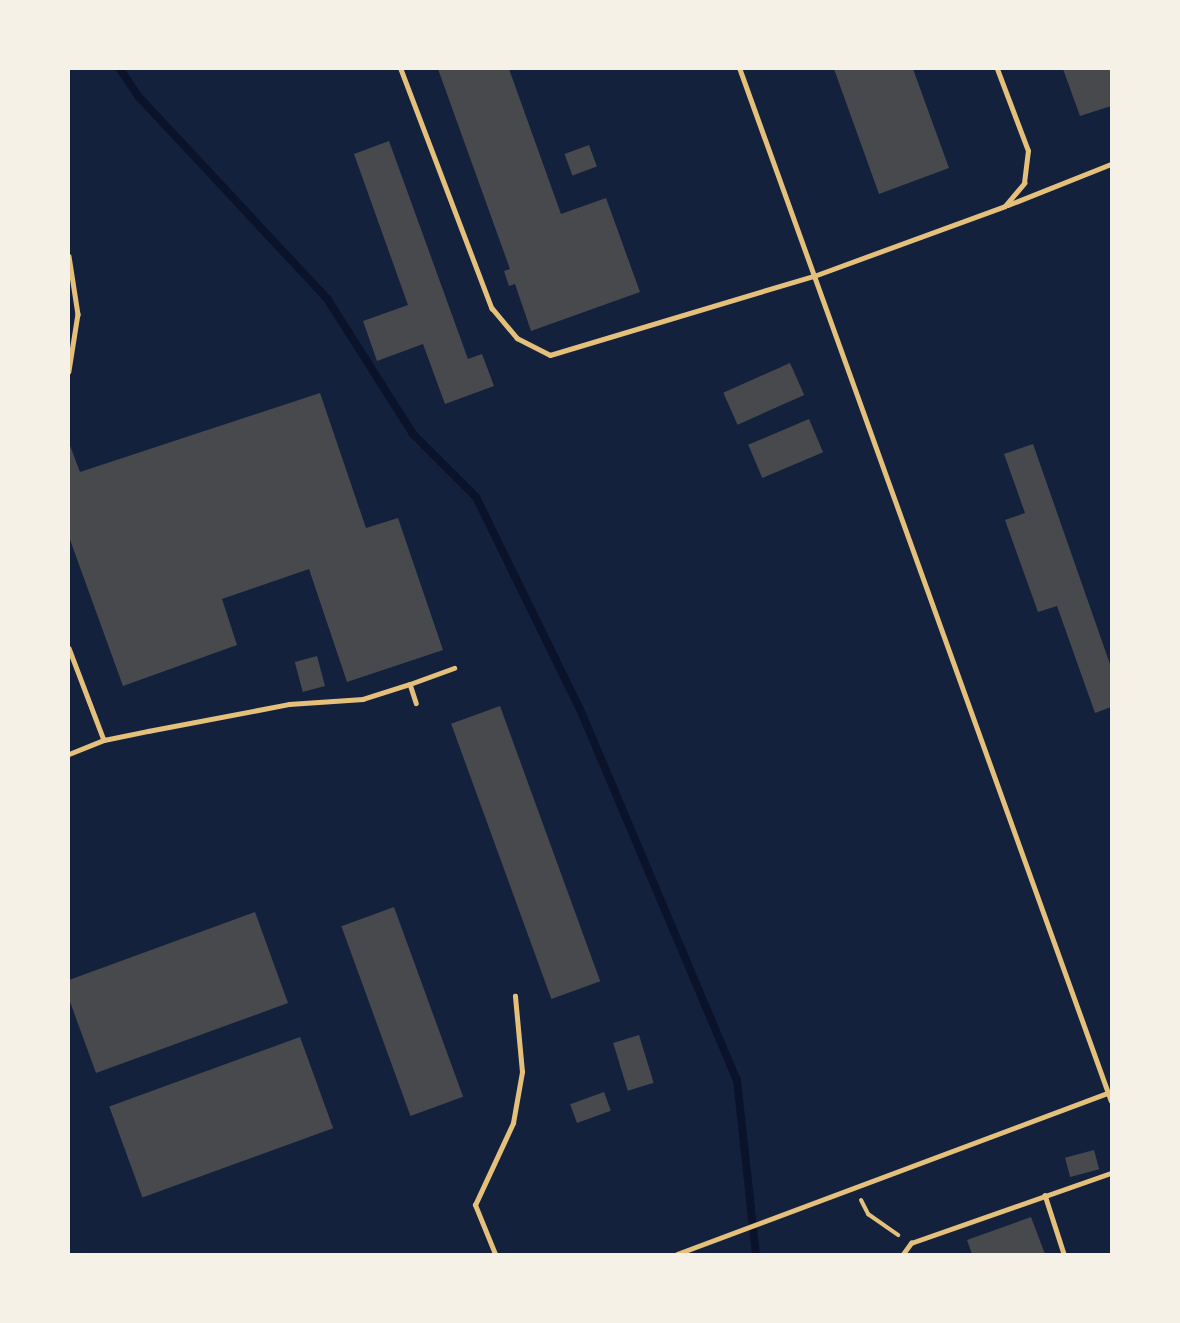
<!DOCTYPE html>
<html>
<head>
<meta charset="utf-8">
<style>
	body { margin:0 }
	#map { position:relative; width:1180px; height:1323px; overflow:hidden; background:#14213d; font-family:Commissioner,sans-serif }
	div>[style] { position:absolute }
	.stream>* { height:8px; margin:-4px; padding:0 4px; transform-origin:4px; border-radius:4px; background:#0b132b }
	.building>* { inset:0; background:#48494c; transform-origin:0 0 }
	.path>* { height:4px; margin:-2px; padding:0 2px; transform-origin:2px; border-radius:2px; background:#e5c07b }
	.service>* { height:4.5px; margin:-2.25px; padding:0 2.25px; transform-origin:2.25px; border-radius:2.25px; background:#e5c07b }
	span { translate:-50% -50%; white-space:nowrap; text-align:center; line-height:1.15; -webkit-text-stroke:6px #f6f1e7; paint-order:stroke }
	.frame { position:absolute; inset:0; border:70px solid #f6f1e7; pointer-events:none }
</style>
</head>
<body>
<div id="map">
	<div class="stream">
		<i style="left:120px;top:69px;width:34px;rotate:56deg"></i>
		<i style="left:139px;top:97px;width:277px;rotate:47deg"></i>
		<i style="left:328px;top:300px;width:159px;rotate:57.6deg"></i>
		<i style="left:413px;top:434px;width:89px;rotate:45deg"></i>
		<i style="left:476px;top:497px;width:236px;rotate:63.9deg"></i>
		<i style="left:580px;top:709px;width:403px;rotate:67.1deg"></i>
		<i style="left:737px;top:1080px;width:175px;rotate:83.8deg"></i>
	</div>
	<div class="building">
		<i style="clip-path:polygon(438px 69px,509px 69px,561px 214px,606px 198px,640px 292px,531px 331px,515px 284px,509px 286px,504px 271px,510px 269px)"></i>
		<i style="clip-path:polygon(834px 69px,913px 69px,949px 168px,879px 194px)"></i>
		<i style="clip-path:polygon(1063px 69px,1111px 69px,1111px 106px,1080px 116px)"></i>
		<i style="clip-path:polygon(389px 141px,468px 359px,482px 354px,494px 386px,445px 404px,423px 344px,377px 361px,363px 321px,408px 305px,354px 154px)"></i>
		<i style="left:589px;top:145px;width:23px;height:26px;rotate:70deg"></i>
		<i style="left:790px;top:363px;width:35px;height:73px;rotate:66deg"></i>
		<i style="clip-path:polygon(320px 393px,366px 528px,398px 518px,443px 650px,347px 682px,309px 569px,222px 599px,237px 645px,123px 686px,69px 537px,69px 443px,80px 472px)"></i>
		<i style="left:809px;top:419px;width:36px;height:66px;rotate:67deg"></i>
		<i style="clip-path:polygon(1033px 444px,1111px 667px,1111px 707px,1095px 713px,1057px 606px,1038px 612px,1005px 520px,1025px 513px,1004px 454px)"></i>
		<i style="left:317px;top:656px;width:31px;height:23px;rotate:75deg"></i>
		<i style="left:500px;top:706px;width:293px;height:52px;rotate:70deg"></i>
		<i style="left:394px;top:907px;width:202px;height:56px;rotate:70deg"></i>
		<i style="clip-path:polygon(255px 912px,288px 1003px,96px 1073px,69px 999px,69px 980px)"></i>
		<i style="left:639px;top:1035px;width:50px;height:27px;rotate:73deg"></i>
		<i style="left:300px;top:1037px;width:97px;height:203px;rotate:70deg"></i>
		<i style="left:604px;top:1092px;width:20px;height:36px;rotate:70deg"></i>
		<i style="left:1094px;top:1150px;width:20px;height:30px;rotate:75deg"></i>
		<i style="clip-path:polygon(1031px 1217px,1045px 1254px,972px 1254px,967px 1240px)"></i>
	</div>
	<div class="path">
		<i style="left:861px;top:1200px;width:16px;rotate:63deg"></i>
		<i style="left:868px;top:1214px;width:37px;rotate:35deg"></i>
	</div>
	<div class="service">
		<i style="left:401px;top:69px;width:256px;rotate:69.2deg"></i>
		<i style="left:492px;top:308px;width:39px;rotate:50deg"></i>
		<i style="left:517px;top:338px;width:37px;rotate:27deg"></i>
		<i style="left:550px;top:355px;width:276px;rotate:-16.7deg"></i>
		<i style="left:814px;top:276px;width:203px;rotate:-20.1deg"></i>
		<i style="left:1005px;top:206px;width:30px;rotate:-50deg"></i>
		<i style="left:1024px;top:183px;width:32px;rotate:-83deg"></i>
		<i style="left:1028px;top:151px;width:88px;rotate:-110.7deg"></i>
		<i style="left:740px;top:69px;width:1096px;rotate:70.21deg"></i>
		<i style="left:1008px;top:205px;width:111px;rotate:-21.7deg"></i>
		<i style="left:69px;top:256px;width:59px;rotate:81.2deg"></i>
		<i style="left:78px;top:314px;width:58px;rotate:99deg"></i>
		<i style="left:69px;top:648px;width:98px;rotate:69.2deg"></i>
		<i style="left:410px;top:684px;width:47px;rotate:-20deg"></i>
		<i style="left:69px;top:754px;width:38px;rotate:-22deg"></i>
		<i style="left:104px;top:740px;width:45px;rotate:-11.6deg"></i>
		<i style="left:148px;top:731px;width:144px;rotate:-10.8deg"></i>
		<i style="left:289px;top:704px;width:74px;rotate:-3.9deg"></i>
		<i style="left:363px;top:699px;width:49px;rotate:-17.7deg"></i>
		<i style="left:410px;top:684px;width:20px;rotate:72deg"></i>
		<i style="left:1045px;top:1195px;width:62px;rotate:72.1deg"></i>
		<i style="left:495px;top:1254px;width:53px;rotate:-112.2deg"></i>
		<i style="left:475px;top:1205px;width:90px;rotate:-65.1deg"></i>
		<i style="left:513px;top:1123px;width:52px;rotate:-80deg"></i>
		<i style="left:522px;top:1072px;width:76px;rotate:-95.3deg"></i>
		<i style="left:677px;top:1254px;width:463px;rotate:-20.5deg"></i>
		<i style="left:903px;top:1254px;width:14px;rotate:-54deg"></i>
		<i style="left:911px;top:1243px;width:212px;rotate:-19.3deg"></i>
	</div>
	<div class="frame"></div>
</div>
</body>
</html>
